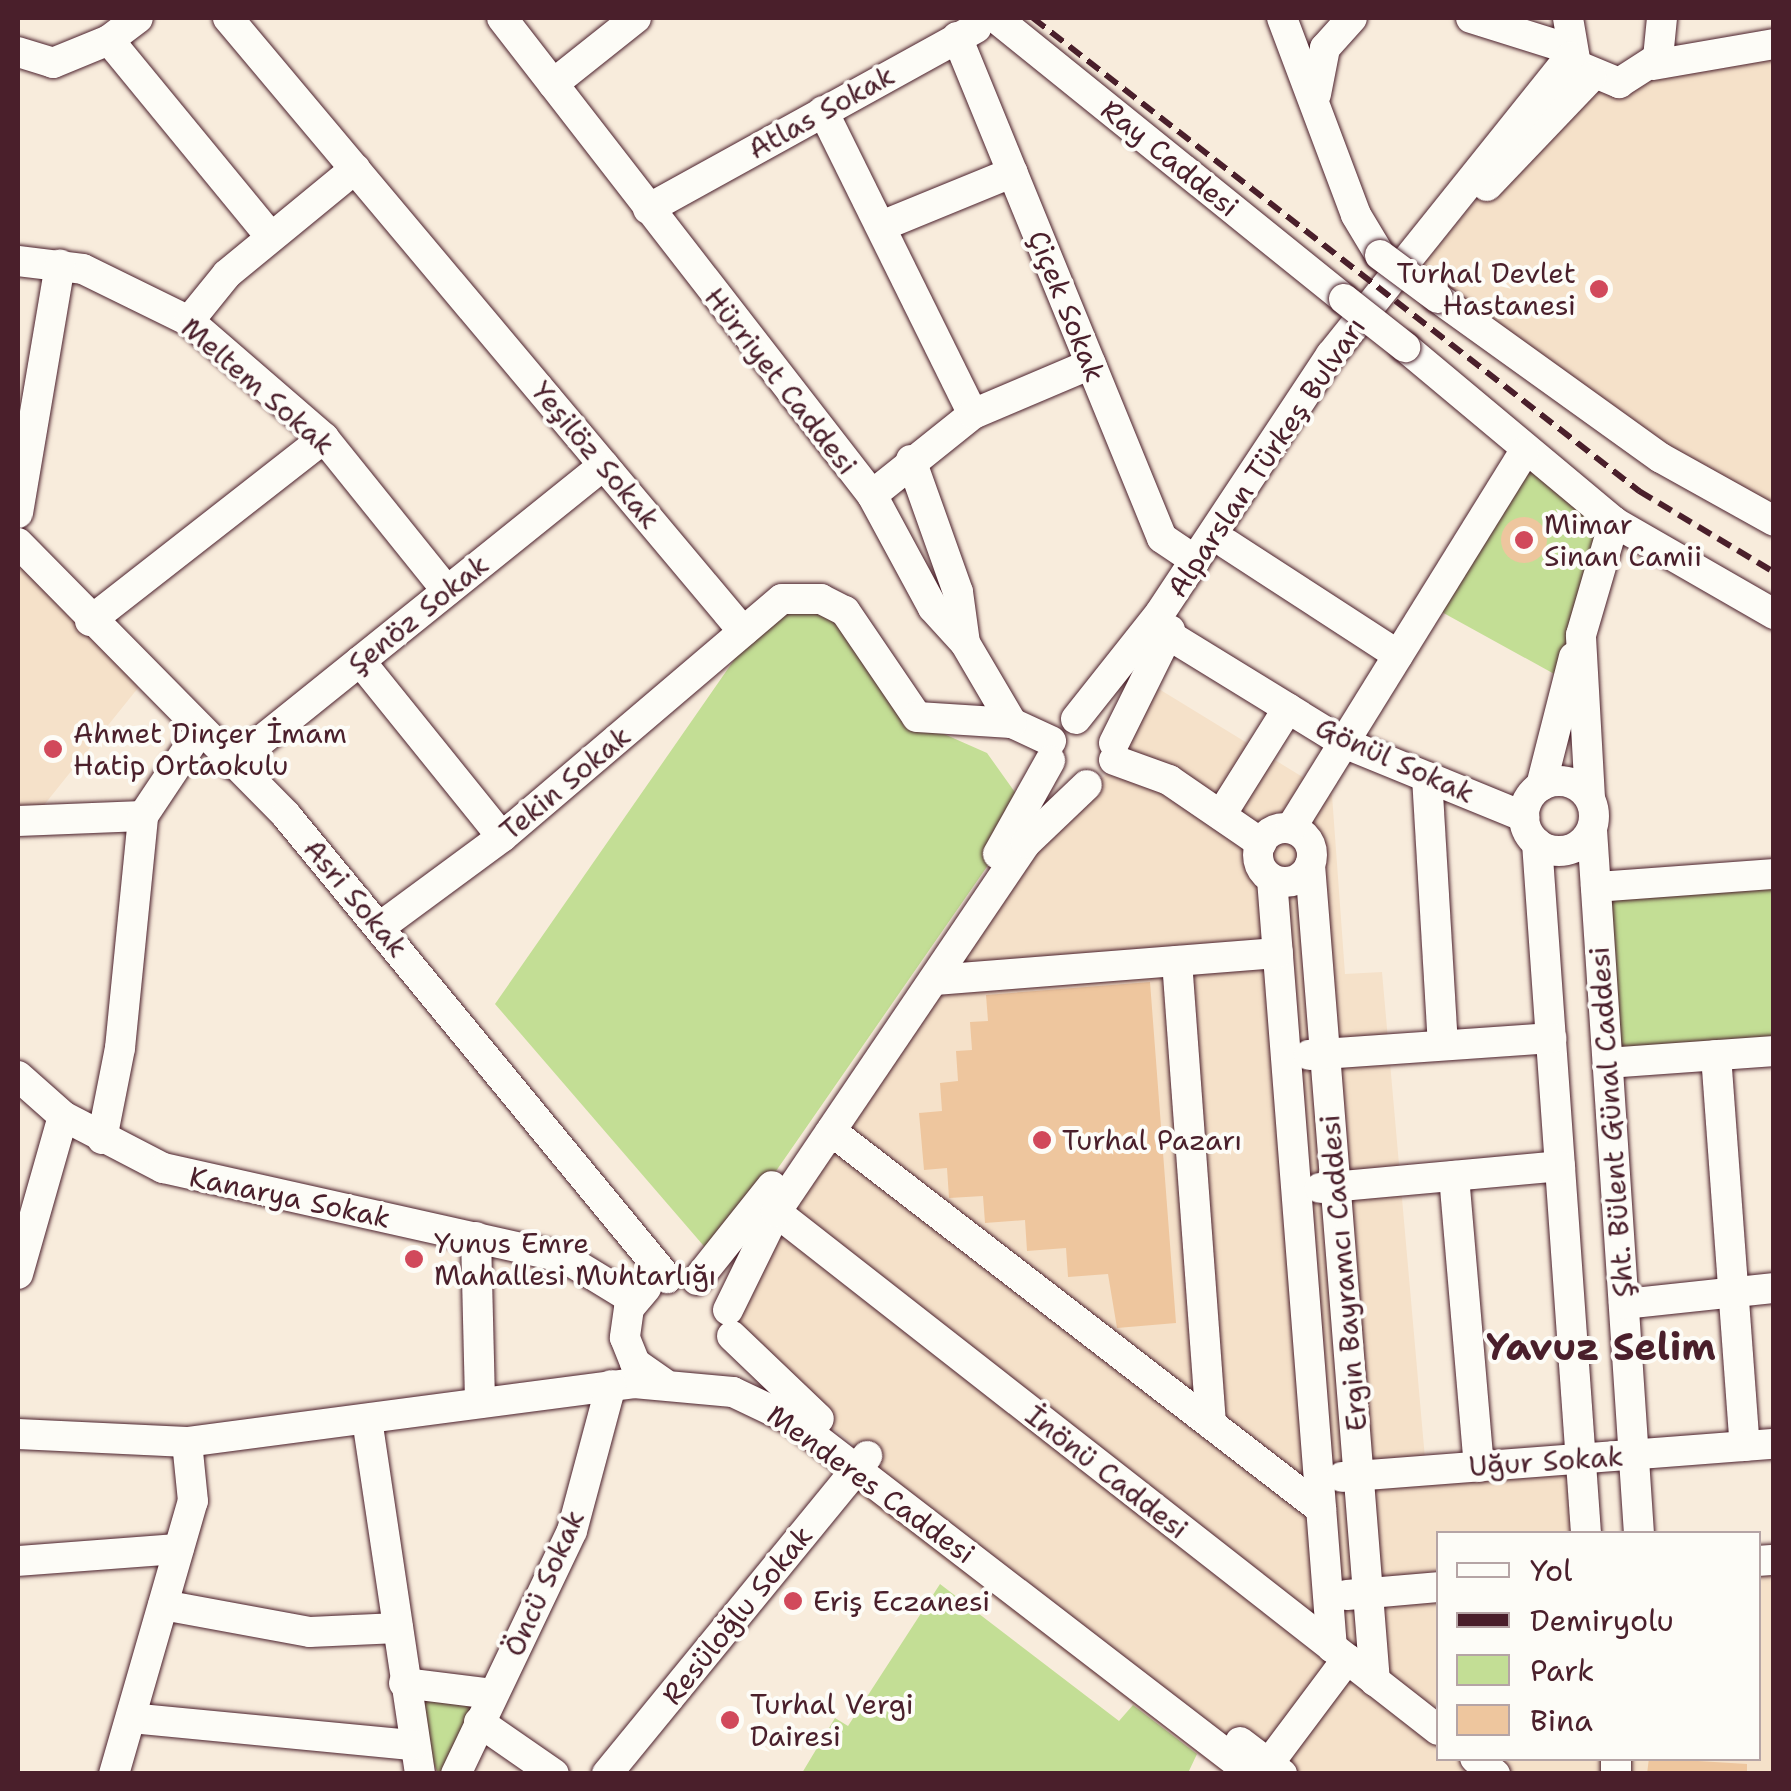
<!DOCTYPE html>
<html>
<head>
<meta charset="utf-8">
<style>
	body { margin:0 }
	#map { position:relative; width:1791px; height:1791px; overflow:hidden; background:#f8ecdc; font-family:"Shantell Sans",sans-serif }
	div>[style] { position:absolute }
	.built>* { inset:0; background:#f5e1c9 }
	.green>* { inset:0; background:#c3de95; transform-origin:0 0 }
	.building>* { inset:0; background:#eec69e }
	.round { border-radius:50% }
	.roads { filter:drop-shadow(0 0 2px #4a1f2b) drop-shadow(0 0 2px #4a1f2b) }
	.minor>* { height:30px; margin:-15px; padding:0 15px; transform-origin:15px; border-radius:15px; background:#fdfcf7 }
	.minor>.ring { margin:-15px; padding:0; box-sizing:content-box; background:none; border:30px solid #fdfcf7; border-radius:50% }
	.rail>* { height:6px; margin-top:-3px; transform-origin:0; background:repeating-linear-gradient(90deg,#4a1f2b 0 15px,transparent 0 23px) }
	.bridges { filter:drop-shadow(0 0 2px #4a1f2b) drop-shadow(0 0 2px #4a1f2b) }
	.minor-bridge>* { height:30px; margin:-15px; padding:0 15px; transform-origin:15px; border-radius:15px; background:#fdfcf7 }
	.dots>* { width:28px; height:28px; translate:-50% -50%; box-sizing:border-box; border:5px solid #fdfcf7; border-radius:50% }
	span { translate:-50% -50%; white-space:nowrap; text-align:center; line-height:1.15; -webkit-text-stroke:8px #fdfcf7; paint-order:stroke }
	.street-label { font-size:28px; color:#4a1f2b }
	.poi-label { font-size:28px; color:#4a1f2b }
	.right { translate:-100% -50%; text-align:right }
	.left { translate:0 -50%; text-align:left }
	.district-label { font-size:38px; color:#4a1f2b; font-weight:700 }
	.frame { position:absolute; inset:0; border:20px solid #4a1f2b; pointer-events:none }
	.legend { position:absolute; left:1436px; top:1531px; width:325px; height:230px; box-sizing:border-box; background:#fdfcf7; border:2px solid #b5a4a5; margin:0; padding:12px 18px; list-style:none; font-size:30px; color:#4a1f2b }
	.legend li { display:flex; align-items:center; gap:20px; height:50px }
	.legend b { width:50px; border:2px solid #b5a4a5 }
</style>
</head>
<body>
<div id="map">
	<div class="built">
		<i style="clip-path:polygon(1773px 44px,1773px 521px,1411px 279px,1510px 159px,1591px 77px)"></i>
		<i style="clip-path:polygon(18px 543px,146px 678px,32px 820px,18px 821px)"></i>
		<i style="clip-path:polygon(1141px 678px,1332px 795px,1345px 974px,1382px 972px,1426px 1470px,1581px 1459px,1586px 1533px,1438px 1534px,1438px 1758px,1758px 1758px,1759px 1561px,1773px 1560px,1773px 1773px,1223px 1773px,844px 1484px,867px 1455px,757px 1368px,728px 1305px,1026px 843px,1108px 773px)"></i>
	</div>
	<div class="green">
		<i style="clip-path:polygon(1524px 452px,1614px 522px,1567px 681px,1429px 605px)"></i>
		<i style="clip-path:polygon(820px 607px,944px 734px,987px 753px,1027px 809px,715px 1259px,495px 1004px,750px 637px,774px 612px)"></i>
		<i style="left:1773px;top:874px;width:177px;height:177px;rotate:90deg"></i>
		<i style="clip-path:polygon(940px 1584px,1119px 1721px,1133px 1705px,1197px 1754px,1188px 1773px,802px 1773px,835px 1718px,848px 1726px)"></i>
		<i style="clip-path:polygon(421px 1692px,474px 1701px,446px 1773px,438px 1773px,431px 1757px)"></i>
	</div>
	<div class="building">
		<i class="round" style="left:1501px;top:517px;width:46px;height:46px"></i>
		<i style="clip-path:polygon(1150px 982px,1176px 1323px,1117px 1328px,1108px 1274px,1068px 1277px,1066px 1248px,1027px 1251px,1025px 1220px,985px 1223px,983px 1196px,949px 1198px,947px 1168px,924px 1170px,919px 1113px,942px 1111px,940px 1083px,958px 1081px,956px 1051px,972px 1050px,970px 1022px,988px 1021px,986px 995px)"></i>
		<i style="clip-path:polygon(1649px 1758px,1747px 1764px,1747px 1774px,1647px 1774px)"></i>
	</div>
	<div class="roads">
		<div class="minor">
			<i style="left:228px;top:18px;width:801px;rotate:49.97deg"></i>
			<i style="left:502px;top:18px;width:604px;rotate:52.2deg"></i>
			<i style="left:872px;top:495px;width:128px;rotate:61.6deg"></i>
			<i style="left:933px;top:608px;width:47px;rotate:47.6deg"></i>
			<i style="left:965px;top:643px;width:93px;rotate:59.6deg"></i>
			<i style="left:1012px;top:723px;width:43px;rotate:24.8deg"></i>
			<i style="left:996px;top:18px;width:447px;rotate:38.9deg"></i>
			<i style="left:1282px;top:18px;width:210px;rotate:69.4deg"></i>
			<i style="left:1356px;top:215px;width:47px;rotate:59deg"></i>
			<i style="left:1471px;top:18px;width:101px;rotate:17.4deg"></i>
			<i style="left:1568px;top:18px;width:48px;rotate:80.3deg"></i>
			<i style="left:1576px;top:65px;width:47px;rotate:22.7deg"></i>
			<i style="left:1619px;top:83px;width:46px;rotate:-32.7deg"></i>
			<i style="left:1658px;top:58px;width:40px;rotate:-84.3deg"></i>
			<i style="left:957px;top:37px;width:541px;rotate:67.75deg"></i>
			<i style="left:1162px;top:538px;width:40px;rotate:34deg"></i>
			<i style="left:109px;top:40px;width:255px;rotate:50.6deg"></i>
			<i style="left:18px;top:52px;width:37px;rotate:17deg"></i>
			<i style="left:53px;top:63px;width:61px;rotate:-22.3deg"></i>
			<i style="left:109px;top:40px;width:36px;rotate:-37deg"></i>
			<i style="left:1653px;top:65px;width:123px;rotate:-9.8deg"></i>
			<i style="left:553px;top:84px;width:106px;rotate:-38.5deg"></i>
			<i style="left:1316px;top:94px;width:47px;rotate:-78.9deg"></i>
			<i style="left:1325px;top:48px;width:40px;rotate:-48deg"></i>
			<i style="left:823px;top:111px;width:338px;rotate:63.7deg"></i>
			<i style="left:1487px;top:186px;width:151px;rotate:-46.3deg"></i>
			<i style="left:648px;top:209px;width:375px;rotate:-28.9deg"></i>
			<i style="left:884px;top:225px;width:139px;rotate:-22.3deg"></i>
			<i style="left:18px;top:261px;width:65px;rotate:7deg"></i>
			<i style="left:83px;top:269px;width:118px;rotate:26.1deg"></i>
			<i style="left:189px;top:321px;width:179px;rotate:40.9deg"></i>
			<i style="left:324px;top:438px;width:196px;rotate:51.2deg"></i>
			<i style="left:1438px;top:298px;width:274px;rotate:35.7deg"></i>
			<i style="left:1661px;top:458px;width:129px;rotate:29.1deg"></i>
			<i style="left:189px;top:321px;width:60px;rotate:-51deg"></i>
			<i style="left:227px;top:274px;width:166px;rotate:-39.4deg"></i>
			<i style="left:1405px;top:347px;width:273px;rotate:39.9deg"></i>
			<i style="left:1614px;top:522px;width:185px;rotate:29.9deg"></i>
			<i style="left:911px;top:460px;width:140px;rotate:70.4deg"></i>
			<i style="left:958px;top:592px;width:51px;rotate:82.2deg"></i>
			<i style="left:872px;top:495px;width:129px;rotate:-38.7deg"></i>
			<i style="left:973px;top:414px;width:128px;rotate:-23deg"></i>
			<i style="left:18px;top:513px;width:252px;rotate:-80.4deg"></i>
			<i style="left:18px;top:543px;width:382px;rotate:45.4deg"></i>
			<i style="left:286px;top:815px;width:600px;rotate:50.55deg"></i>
			<i style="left:1227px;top:544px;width:204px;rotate:33deg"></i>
			<i style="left:90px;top:621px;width:297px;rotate:-38deg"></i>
			<i style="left:1167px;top:634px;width:208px;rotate:31.6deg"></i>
			<i style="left:1344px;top:743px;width:195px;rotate:22.3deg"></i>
			<i style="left:360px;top:661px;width:226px;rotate:51.1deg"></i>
			<i style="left:1076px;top:719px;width:135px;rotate:-51.6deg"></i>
			<i style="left:1160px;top:613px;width:310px;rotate:-56.5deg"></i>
			<i style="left:1331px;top:355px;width:382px;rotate:-51.3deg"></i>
			<i style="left:1114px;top:743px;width:126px;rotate:-63.6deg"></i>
			<i style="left:1114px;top:760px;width:59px;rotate:20deg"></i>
			<i style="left:1169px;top:780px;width:112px;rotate:34.4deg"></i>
			<i style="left:232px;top:764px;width:477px;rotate:-38.8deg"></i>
			<i style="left:1427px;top:777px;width:268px;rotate:86.6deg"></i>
			<i class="ring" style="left:1524px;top:781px;width:40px;height:40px"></i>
			<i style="left:1541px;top:786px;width:133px;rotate:-75.7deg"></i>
			<i style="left:1590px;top:798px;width:163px;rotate:-93.2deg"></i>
			<i style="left:1581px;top:635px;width:118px;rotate:-73.7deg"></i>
			<i style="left:1221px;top:815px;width:126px;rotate:-57.9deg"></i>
			<i style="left:18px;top:821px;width:125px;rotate:-2.3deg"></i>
			<i style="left:143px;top:816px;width:101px;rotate:-56.3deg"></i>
			<i class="ring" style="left:1258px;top:828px;width:24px;height:24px"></i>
			<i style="left:1291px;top:828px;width:442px;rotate:-58.2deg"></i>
			<i style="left:1592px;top:830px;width:706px;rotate:86.18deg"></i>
			<i style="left:1537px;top:843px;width:693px;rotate:85.94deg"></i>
			<i style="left:998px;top:854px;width:107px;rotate:-60.8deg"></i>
			<i style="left:1310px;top:865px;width:819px;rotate:85.45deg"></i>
			<i style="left:1272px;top:879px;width:771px;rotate:85.54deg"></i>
			<i style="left:1596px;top:887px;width:178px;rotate:-4.2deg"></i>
			<i style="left:380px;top:927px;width:152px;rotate:-36.4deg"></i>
			<i style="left:502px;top:837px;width:367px;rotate:-40.4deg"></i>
			<i style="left:782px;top:599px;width:39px"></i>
			<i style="left:821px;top:599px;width:27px;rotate:27deg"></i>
			<i style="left:845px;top:611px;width:128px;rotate:55.8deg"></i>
			<i style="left:917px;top:717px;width:95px;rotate:3.6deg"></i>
			<i style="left:1177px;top:961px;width:464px;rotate:85.8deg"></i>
			<i style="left:934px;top:980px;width:345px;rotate:-4.5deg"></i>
			<i style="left:1309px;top:1055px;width:243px;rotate:-4deg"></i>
			<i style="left:1716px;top:1055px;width:392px;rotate:85.8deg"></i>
			<i style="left:1608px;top:1063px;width:166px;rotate:-4.1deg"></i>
			<i style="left:18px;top:1076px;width:60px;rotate:41.6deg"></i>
			<i style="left:63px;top:1116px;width:113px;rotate:27.5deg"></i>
			<i style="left:163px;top:1168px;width:412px;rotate:12.6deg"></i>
			<i style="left:565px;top:1258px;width:81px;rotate:31.3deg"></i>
			<i style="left:831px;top:1131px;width:619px;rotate:37.65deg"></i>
			<i style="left:102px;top:1139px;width:93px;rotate:-78.8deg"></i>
			<i style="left:120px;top:1048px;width:233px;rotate:-84.3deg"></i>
			<i style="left:1454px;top:1176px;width:292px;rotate:85.1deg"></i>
			<i style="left:1320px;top:1188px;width:241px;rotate:-5.2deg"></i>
			<i style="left:776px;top:1212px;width:841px;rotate:38.04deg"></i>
			<i style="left:476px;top:1237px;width:166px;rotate:88.6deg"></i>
			<i style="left:18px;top:1274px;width:164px;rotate:-74.1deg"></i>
			<i style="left:697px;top:1280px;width:120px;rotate:-51.4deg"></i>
			<i style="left:646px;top:1288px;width:26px;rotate:130deg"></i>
			<i style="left:629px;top:1308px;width:30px;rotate:98deg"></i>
			<i style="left:625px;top:1338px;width:27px;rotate:68deg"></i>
			<i style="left:635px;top:1363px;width:35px;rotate:35deg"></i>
			<i style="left:1624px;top:1304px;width:151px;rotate:-6.1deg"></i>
			<i style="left:728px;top:1310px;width:109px;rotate:-63.9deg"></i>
			<i style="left:776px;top:1212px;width:446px;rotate:-55.9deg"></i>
			<i style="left:1026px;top:843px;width:84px;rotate:-43.6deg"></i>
			<i style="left:732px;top:1336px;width:120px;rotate:43.7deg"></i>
			<i style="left:367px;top:1419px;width:359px;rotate:81.5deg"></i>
			<i style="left:18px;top:1434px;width:169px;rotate:2.7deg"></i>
			<i style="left:187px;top:1442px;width:451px;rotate:-7.5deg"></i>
			<i style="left:634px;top:1383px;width:99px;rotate:5.2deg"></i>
			<i style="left:733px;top:1392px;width:65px;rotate:25.4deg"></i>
			<i style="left:792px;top:1420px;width:580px;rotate:37.58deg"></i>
			<i style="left:1342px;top:1477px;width:433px;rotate:-4.4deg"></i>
			<i style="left:18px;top:1561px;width:161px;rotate:-4.3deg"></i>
			<i style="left:1758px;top:1561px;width:16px;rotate:-4deg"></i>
			<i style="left:1347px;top:1595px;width:91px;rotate:-5deg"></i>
			<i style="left:163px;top:1605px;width:149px;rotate:10.4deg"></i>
			<i style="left:310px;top:1632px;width:88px;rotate:-2.6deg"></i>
			<i style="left:404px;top:1683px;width:89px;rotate:7.1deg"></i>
			<i style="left:131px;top:1718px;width:282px;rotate:5.5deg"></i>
			<i style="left:479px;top:1722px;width:91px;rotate:34.7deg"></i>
			<i style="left:1240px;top:1742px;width:53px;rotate:37.3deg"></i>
			<i style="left:1475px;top:1758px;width:26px;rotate:39deg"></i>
			<i style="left:1616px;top:1758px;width:16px;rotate:90deg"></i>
			<i style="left:114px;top:1774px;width:284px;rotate:-73.9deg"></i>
			<i style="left:193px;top:1501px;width:59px;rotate:-95.8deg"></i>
			<i style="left:456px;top:1774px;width:269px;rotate:-64.5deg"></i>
			<i style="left:572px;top:1531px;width:151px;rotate:-75deg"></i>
			<i style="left:607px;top:1774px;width:411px;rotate:-50.7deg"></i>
			<i style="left:1261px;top:1774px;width:144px;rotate:-53.2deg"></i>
		</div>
	</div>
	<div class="rail">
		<i style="left:1033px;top:18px;width:769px;rotate:37.97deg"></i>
		<i style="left:1639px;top:491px;width:157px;rotate:31deg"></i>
	</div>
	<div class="bridges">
		<div class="minor-bridge">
			<i style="left:1380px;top:255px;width:72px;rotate:36.6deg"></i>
			<i style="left:1344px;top:299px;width:78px;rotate:38.2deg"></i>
		</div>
	</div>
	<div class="dots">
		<i style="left:1599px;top:289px;background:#d1495b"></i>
		<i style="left:1524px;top:540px;background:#d1495b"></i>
		<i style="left:53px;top:749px;background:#d1495b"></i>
		<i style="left:1042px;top:1140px;background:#d1495b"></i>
		<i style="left:414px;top:1259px;background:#d1495b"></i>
		<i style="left:793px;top:1601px;background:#d1495b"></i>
		<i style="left:730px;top:1720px;background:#d1495b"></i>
	</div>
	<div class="street-label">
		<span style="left:821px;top:112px;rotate:-29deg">Atlas Sokak</span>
		<span style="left:1170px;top:158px;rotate:39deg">Ray Caddesi</span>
		<span style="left:1067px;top:306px;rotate:68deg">Çiçek Sokak</span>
		<span style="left:781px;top:381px;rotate:52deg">Hürriyet Caddesi</span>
		<span style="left:258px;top:386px;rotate:41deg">Meltem Sokak</span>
		<span style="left:596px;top:455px;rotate:50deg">Yeşilöz Sokak</span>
		<span style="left:1266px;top:457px;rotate:-56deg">Alparslan Türkeş Bulvarı</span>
		<span style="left:418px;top:614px;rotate:-39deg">Şenöz Sokak</span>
		<span style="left:1395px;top:760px;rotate:24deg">Gönül Sokak</span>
		<span style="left:565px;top:783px;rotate:-40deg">Tekin Sokak</span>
		<span style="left:356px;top:898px;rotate:50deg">Asri Sokak</span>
		<span style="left:1611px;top:1122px;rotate:-94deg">Şht. Bülent Günal Caddesi</span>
		<span style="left:290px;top:1197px;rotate:12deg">Kanarya Sokak</span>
		<span style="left:1343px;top:1273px;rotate:-95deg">Ergin Bayramcı Caddesi</span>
		<span style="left:1546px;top:1461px;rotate:-4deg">Uğur Sokak</span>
		<span style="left:1107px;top:1472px;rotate:38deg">İnönü Caddesi</span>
		<span style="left:871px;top:1484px;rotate:36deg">Menderes Caddesi</span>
		<span style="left:544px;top:1583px;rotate:-66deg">Öncü Sokak</span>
		<span style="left:737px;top:1615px;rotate:-51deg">Resüloğlu Sokak</span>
	</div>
	<div class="poi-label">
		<span class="right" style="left:1576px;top:289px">Turhal Devlet<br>Hastanesi</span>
		<span class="left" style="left:1544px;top:540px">Mimar<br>Sinan Camii</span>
		<span class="left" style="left:73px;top:749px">Ahmet Dinçer İmam<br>Hatip Ortaokulu</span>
		<span class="left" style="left:1062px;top:1140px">Turhal Pazarı</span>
		<span class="left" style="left:434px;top:1259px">Yunus Emre<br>Mahallesi Muhtarlığı</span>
		<span class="left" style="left:813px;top:1601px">Eriş Eczanesi</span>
		<span class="left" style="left:750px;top:1720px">Turhal Vergi<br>Dairesi</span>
	</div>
	<div class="district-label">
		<span style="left:1601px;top:1347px">Yavuz Selim</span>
	</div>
	<div class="frame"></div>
	<ul class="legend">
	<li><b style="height:12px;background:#fdfcf7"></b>Yol</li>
	<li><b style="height:12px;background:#4a1f2b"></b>Demiryolu</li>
	<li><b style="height:28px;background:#c3de95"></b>Park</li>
	<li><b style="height:28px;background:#eec69e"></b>Bina</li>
	</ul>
</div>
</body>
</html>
